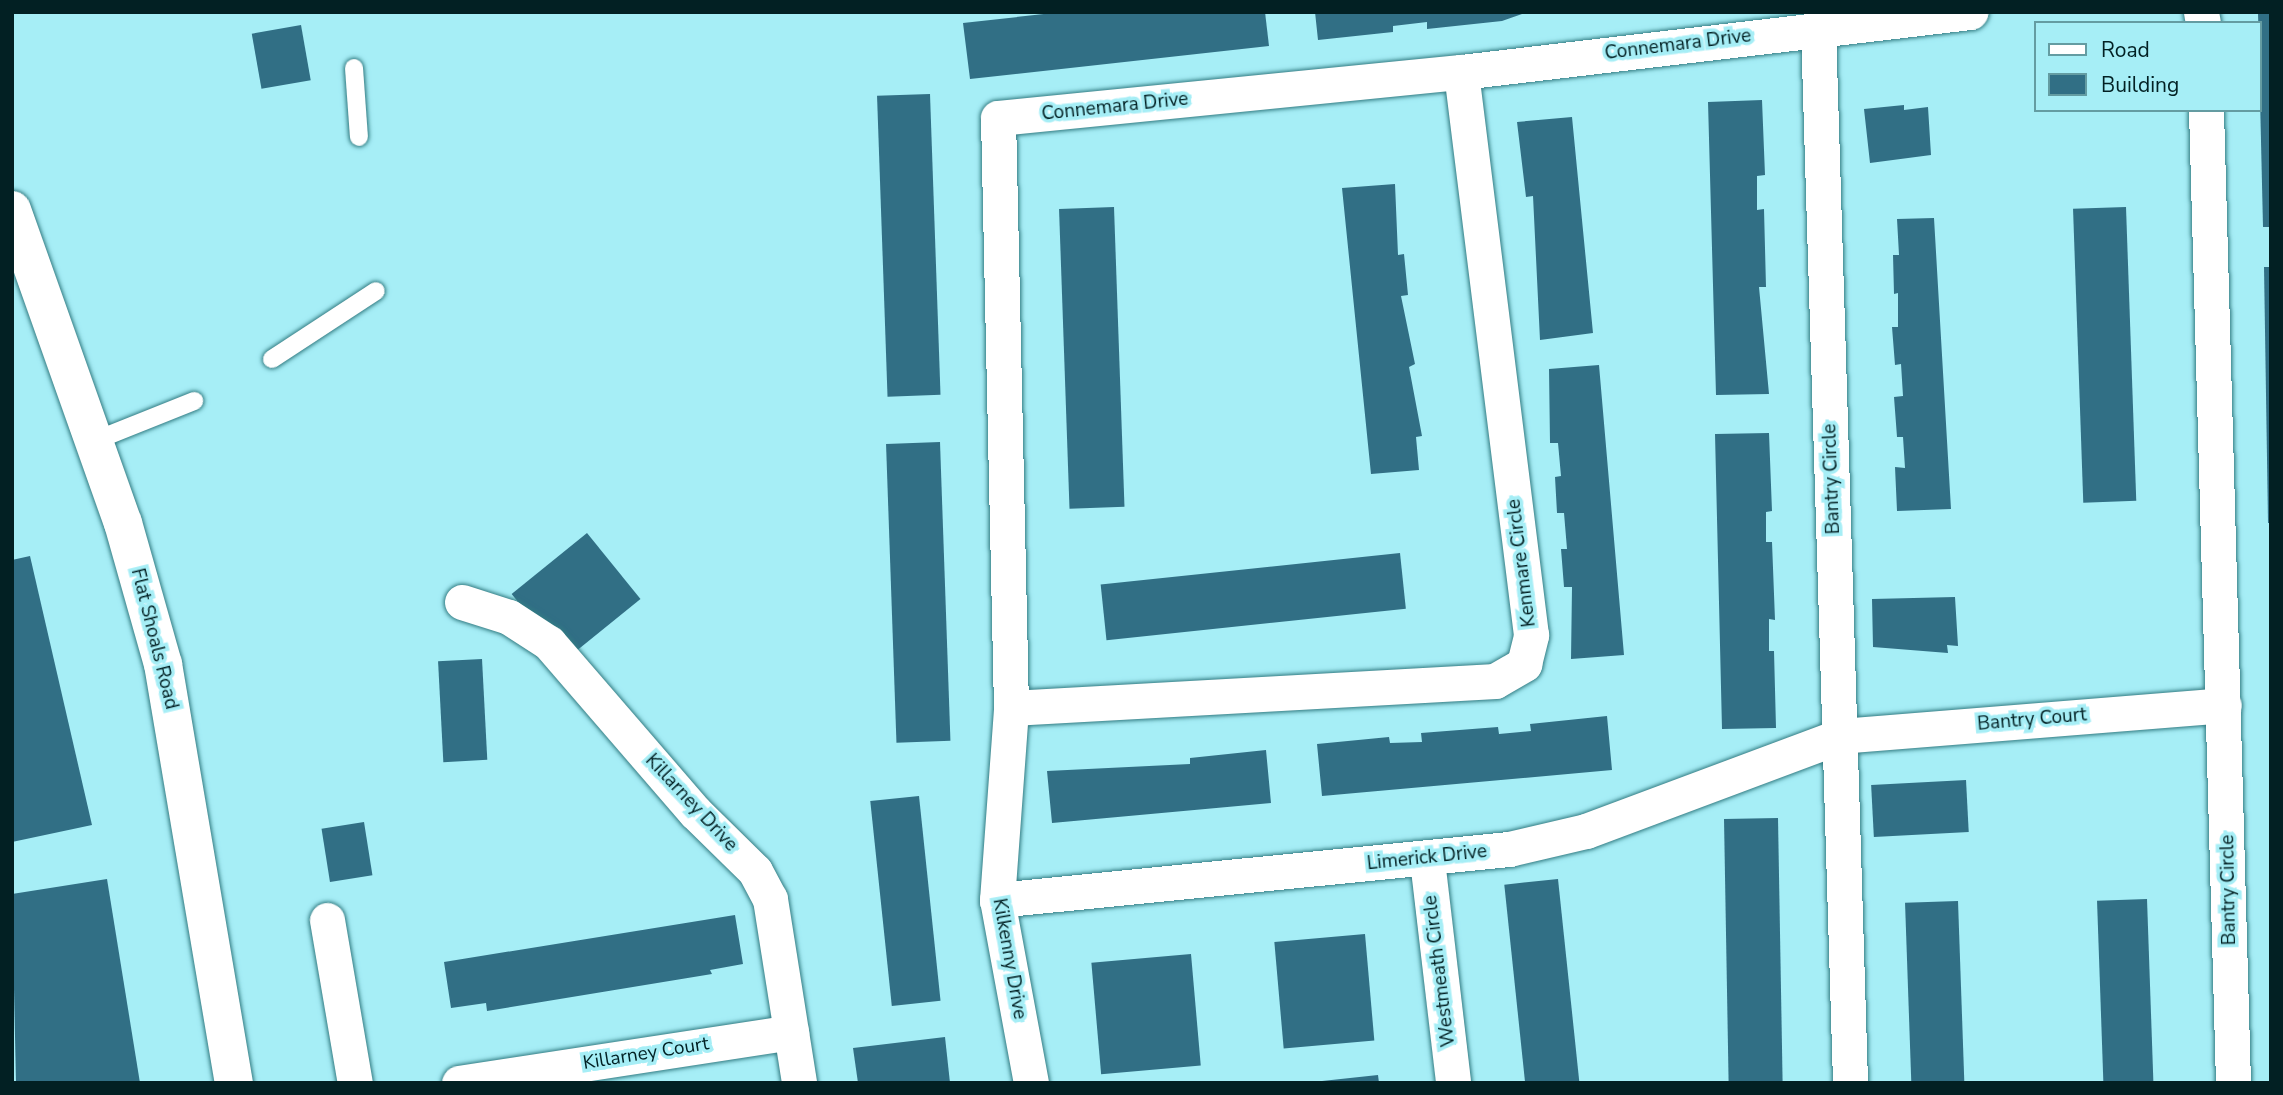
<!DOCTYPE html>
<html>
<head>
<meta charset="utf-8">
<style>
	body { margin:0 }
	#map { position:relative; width:2283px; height:1095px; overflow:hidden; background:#a6eef6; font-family:"Nunito Sans",sans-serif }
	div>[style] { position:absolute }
	.building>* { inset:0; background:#316f85; transform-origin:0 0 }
	.roads { filter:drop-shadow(0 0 2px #337c83) drop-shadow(0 0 2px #337c83) }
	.service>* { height:18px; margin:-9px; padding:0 9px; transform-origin:9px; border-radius:9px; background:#fff }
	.minor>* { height:35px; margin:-17.5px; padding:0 17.5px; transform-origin:17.5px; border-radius:17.5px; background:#fff }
	.tertiary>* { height:38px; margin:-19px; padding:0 19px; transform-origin:19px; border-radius:19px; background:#fff }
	span { translate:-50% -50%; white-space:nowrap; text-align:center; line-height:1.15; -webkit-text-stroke:7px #a6eef6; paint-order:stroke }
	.street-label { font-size:19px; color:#022023 }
	.frame { position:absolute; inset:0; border:14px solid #022023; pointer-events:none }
	.legend { position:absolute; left:2034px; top:21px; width:228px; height:91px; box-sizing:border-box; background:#a6eef6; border:2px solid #649ca2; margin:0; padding:9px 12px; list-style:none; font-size:21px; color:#022023 }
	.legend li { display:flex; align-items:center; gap:14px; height:35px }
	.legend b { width:35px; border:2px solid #649ca2 }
</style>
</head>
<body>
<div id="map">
	<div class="building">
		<i style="clip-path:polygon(1062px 12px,1265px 12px,1269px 46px,970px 79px,963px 23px)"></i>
		<i style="clip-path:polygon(1315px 12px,1522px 12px,1522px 14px,1502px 21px,1427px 29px,1427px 22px,1393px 26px,1393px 32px,1318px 40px)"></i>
		<i style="clip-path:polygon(2258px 12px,2271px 12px,2271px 227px,2263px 227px)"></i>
		<i style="left:301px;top:25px;width:56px;height:50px;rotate:80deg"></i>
		<i style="left:930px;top:94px;width:301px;height:53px;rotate:88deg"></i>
		<i style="clip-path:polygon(1762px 100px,1765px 175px,1757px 176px,1757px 210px,1764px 209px,1766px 287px,1759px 287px,1769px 394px,1716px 395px,1708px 102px)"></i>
		<i style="clip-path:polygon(1904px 105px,1904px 110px,1928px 107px,1931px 155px,1870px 163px,1864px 109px)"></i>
		<i style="clip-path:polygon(1572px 117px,1593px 333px,1540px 340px,1533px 196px,1526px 197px,1517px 122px)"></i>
		<i style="clip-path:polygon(1395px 184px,1398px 255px,1404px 254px,1408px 295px,1401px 296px,1415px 364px,1409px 367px,1422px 436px,1416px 437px,1419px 470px,1371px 474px,1342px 188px)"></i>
		<i style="left:1114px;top:207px;width:300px;height:55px;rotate:88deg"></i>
		<i style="left:2126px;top:207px;width:294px;height:53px;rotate:88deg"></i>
		<i style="clip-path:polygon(1934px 218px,1951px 509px,1897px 511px,1895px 467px,1905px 468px,1903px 437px,1897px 437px,1894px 397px,1903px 396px,1901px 364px,1895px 365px,1892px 327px,1898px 327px,1898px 293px,1894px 294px,1893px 255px,1899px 255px,1897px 219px)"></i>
		<i style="clip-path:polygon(2264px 267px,2271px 267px,2271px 523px,2268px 523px)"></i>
		<i style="clip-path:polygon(1599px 365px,1624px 655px,1571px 659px,1572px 587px,1564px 587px,1561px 549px,1567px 549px,1564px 513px,1557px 513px,1555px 477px,1561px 476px,1558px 443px,1550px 443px,1549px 369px)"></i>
		<i style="clip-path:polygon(1769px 433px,1772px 511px,1766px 512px,1766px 542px,1772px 542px,1775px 620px,1769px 619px,1769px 651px,1774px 651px,1776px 728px,1722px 729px,1715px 434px)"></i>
		<i style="left:940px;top:442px;width:299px;height:54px;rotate:88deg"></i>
		<i style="left:587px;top:533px;width:85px;height:97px;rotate:51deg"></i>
		<i style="left:1400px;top:553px;width:56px;height:301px;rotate:84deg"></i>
		<i style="clip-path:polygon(30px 556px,92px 825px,12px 842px,12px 560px)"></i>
		<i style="clip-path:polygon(1955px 597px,1958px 646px,1947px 645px,1948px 653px,1873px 647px,1872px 599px)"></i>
		<i style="left:482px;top:659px;width:101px;height:44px;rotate:87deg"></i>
		<i style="clip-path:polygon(1607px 716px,1612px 770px,1322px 796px,1317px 744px,1389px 737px,1390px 743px,1422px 742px,1421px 733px,1498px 727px,1499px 734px,1531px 731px,1530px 724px)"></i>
		<i style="clip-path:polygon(1266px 750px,1271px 803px,1052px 823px,1047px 771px,1190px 764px,1190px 758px)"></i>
		<i style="left:1966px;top:780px;width:52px;height:95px;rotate:87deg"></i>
		<i style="left:919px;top:796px;width:206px;height:49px;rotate:84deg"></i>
		<i style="left:1778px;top:818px;width:265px;height:54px;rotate:89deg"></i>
		<i style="left:364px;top:822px;width:54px;height:43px;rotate:81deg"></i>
		<i style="clip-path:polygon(107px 879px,140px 1083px,16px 1083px,12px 894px)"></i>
		<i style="left:1558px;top:879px;width:205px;height:54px;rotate:84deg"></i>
		<i style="left:2147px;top:899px;width:184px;height:50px;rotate:88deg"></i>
		<i style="left:1958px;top:901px;width:182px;height:53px;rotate:88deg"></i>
		<i style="clip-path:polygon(735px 915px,743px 964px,710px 970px,712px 974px,487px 1011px,486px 1003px,451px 1008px,444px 962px)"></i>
		<i style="left:1365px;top:934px;width:107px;height:91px;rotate:85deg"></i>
		<i style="left:1191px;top:954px;width:112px;height:100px;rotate:85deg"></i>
		<i style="clip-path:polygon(945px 1037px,950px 1083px,858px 1083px,853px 1048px)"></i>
		<i style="clip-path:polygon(1378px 1075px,1379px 1083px,1322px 1083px,1322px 1081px)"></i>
	</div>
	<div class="roads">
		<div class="service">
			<i style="left:354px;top:68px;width:69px;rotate:85.9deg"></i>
			<i style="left:272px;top:359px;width:124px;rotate:-33.2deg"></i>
			<i style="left:94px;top:441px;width:108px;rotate:-21.8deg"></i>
		</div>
		<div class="minor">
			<i style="left:2201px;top:12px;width:11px;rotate:80deg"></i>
			<i style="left:1818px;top:28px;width:1055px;rotate:88.26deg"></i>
			<i style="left:2206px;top:110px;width:973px;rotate:88.41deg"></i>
			<i style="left:462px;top:602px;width:49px;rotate:17.7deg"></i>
			<i style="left:509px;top:617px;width:48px;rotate:33deg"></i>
			<i style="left:549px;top:643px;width:223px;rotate:49.2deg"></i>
			<i style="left:695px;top:812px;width:84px;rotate:44.5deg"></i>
			<i style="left:755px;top:871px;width:32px;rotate:62deg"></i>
			<i style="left:770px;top:899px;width:186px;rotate:81deg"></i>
			<i style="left:1011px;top:708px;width:485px;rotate:-3.2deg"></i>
			<i style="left:1495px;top:681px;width:34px;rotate:-30deg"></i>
			<i style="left:1524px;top:664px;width:30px;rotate:-76deg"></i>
			<i style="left:1531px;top:635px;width:567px;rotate:-97.09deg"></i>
			<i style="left:1427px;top:860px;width:225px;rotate:83.3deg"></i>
			<i style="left:997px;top:900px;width:515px;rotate:-5.69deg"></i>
			<i style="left:1509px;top:849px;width:79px;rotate:-13.2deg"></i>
			<i style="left:1586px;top:831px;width:271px;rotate:-20.5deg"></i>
			<i style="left:1840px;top:736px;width:385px;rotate:-4.6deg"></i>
			<i style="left:327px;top:920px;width:165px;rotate:80.3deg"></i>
			<i style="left:459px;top:1083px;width:336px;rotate:-8.7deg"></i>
			<i style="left:1031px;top:1083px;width:186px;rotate:-100.5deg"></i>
			<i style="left:997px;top:900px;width:193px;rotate:-85.8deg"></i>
			<i style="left:1011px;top:708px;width:590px;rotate:-91.26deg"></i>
			<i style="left:998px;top:118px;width:465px;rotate:-5.7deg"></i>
			<i style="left:1461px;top:72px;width:513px;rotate:-6.72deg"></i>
		</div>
		<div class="tertiary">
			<i style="left:12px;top:210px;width:332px;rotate:70.5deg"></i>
			<i style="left:123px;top:523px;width:147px;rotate:74.2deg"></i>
			<i style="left:163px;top:664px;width:425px;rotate:80.4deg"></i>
		</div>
	</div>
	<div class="street-label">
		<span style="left:1678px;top:45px;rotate:-7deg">Connemara Drive</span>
		<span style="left:1115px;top:107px;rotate:-6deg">Connemara Drive</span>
		<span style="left:1832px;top:479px;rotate:-92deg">Bantry Circle</span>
		<span style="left:1522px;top:563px;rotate:-97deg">Kenmare Circle</span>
		<span style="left:154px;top:639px;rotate:76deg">Flat Shoals Road</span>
		<span style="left:2032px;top:720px;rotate:-5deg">Bantry Court</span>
		<span style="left:691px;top:803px;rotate:47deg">Killarney Drive</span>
		<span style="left:1427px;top:858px;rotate:-6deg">Limerick Drive</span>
		<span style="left:2229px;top:890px;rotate:-91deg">Bantry Circle</span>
		<span style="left:1009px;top:959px;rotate:80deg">Kilkenny Drive</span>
		<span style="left:1440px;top:971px;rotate:-97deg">Westmeath Circle</span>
		<span style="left:646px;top:1054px;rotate:-9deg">Killarney Court</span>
	</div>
	<div class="frame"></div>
	<ul class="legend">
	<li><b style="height:9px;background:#fff"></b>Road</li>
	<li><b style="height:19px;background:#316f85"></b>Building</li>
	</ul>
</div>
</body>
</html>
